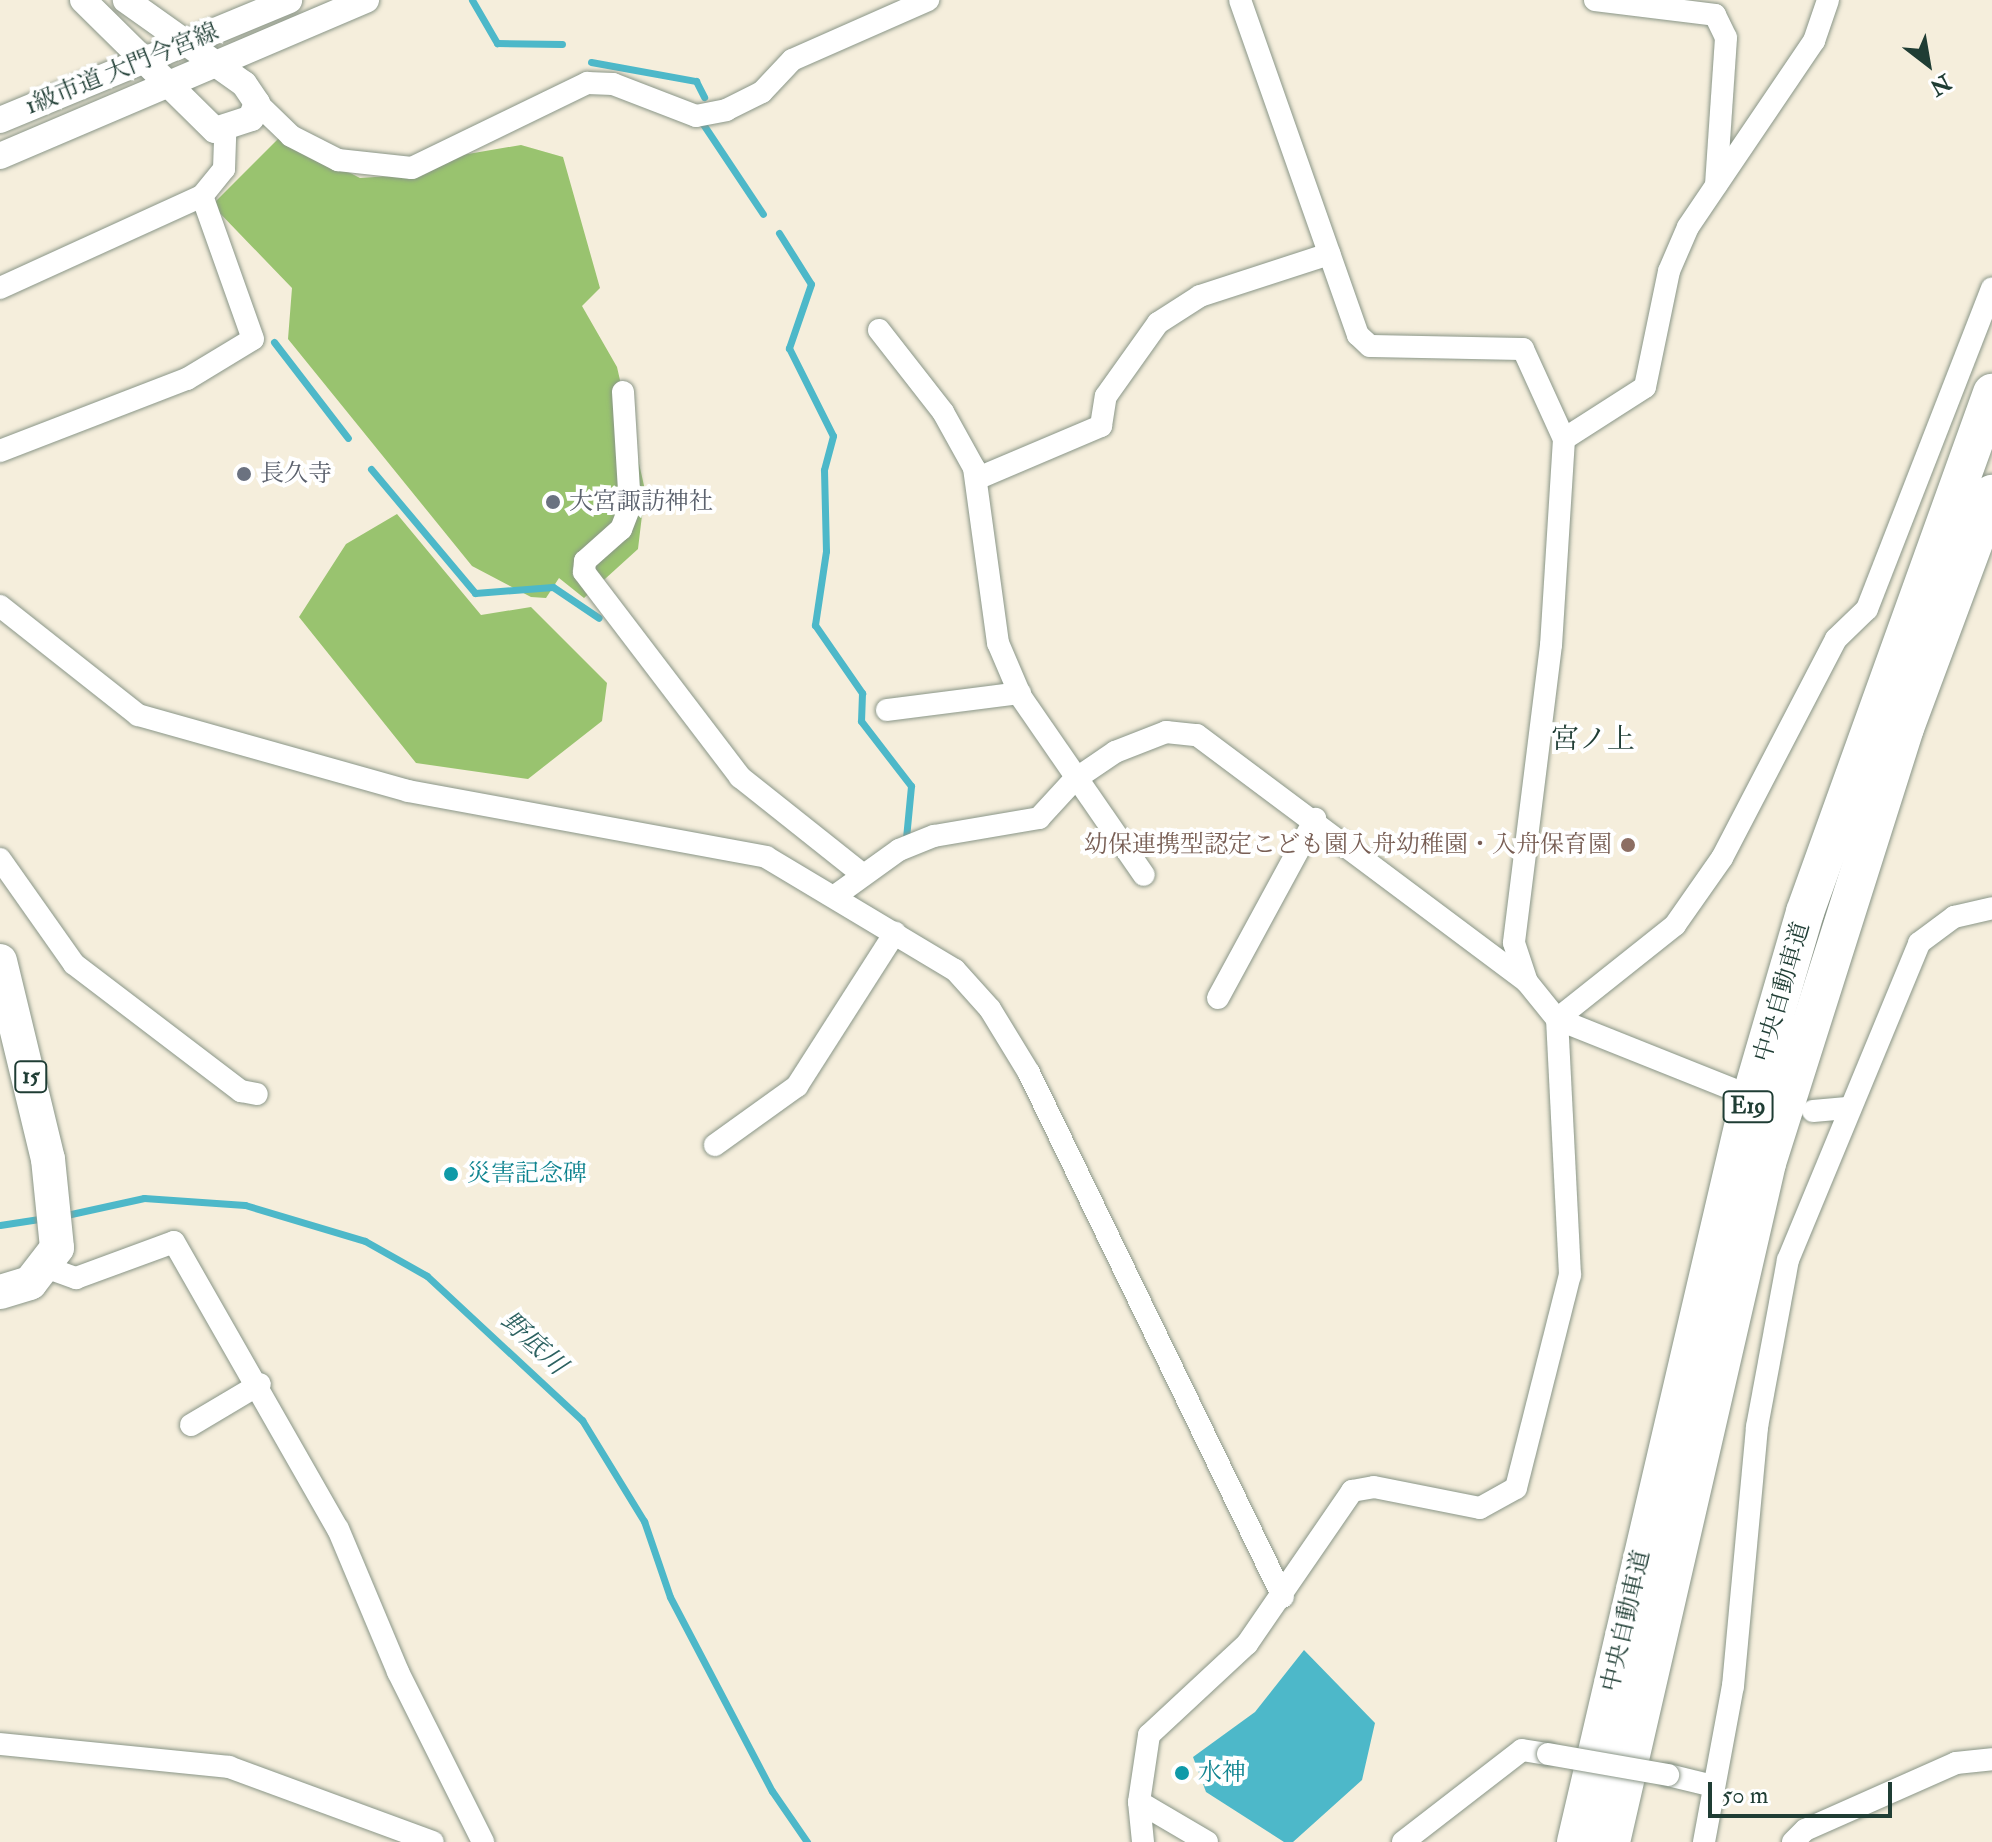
<!DOCTYPE html>
<html>
<head>
<meta charset="utf-8">
<style>
	body { margin:0 }
	#map { position:relative; width:1992px; height:1842px; overflow:hidden; background:#f5eedc; font-family:"IM FELL Double Pica","Noto Serif JP",serif }
	div>[style] { position:absolute }
	.green>* { inset:0; background:#99c36f }
	.water>* { inset:0; background:#4db8c9 }
	.stream>* { height:7px; margin:-3.5px; padding:0 3.5px; transform-origin:3.5px; border-radius:3.5px; background:#4db8c9 }
	.roads { filter:drop-shadow(0 0 2px #8a9688) drop-shadow(0 0 2px #8a9688) }
	.minor>* { height:22px; margin:-11px; padding:0 11px; transform-origin:11px; border-radius:11px; background:#fff }
	.tertiary>* { height:26px; margin:-13px; padding:0 13px; transform-origin:13px; border-radius:13px; background:#fff }
	.primary>* { height:34px; margin:-17px; padding:0 17px; transform-origin:17px; border-radius:17px; background:#fff }
	.motorway>* { height:38px; margin:-19px; padding:0 19px; transform-origin:19px; border-radius:19px; background:#fff }
	.bridges { filter:drop-shadow(0 0 2px #8a9688) drop-shadow(0 0 2px #8a9688) }
	.minor-bridge>* { height:22px; margin:-11px; padding:0 11px; transform-origin:11px; border-radius:11px; background:#fff }
	.dots>* { width:22px; height:22px; translate:-50% -50%; box-sizing:border-box; border:4px solid #fff; border-radius:50% }
	span { translate:-50% -50%; white-space:nowrap; text-align:center; line-height:1.15; -webkit-text-stroke:8px #fff; paint-order:stroke }
	.shield-label span { padding:2px 6px; background:#fff; border:2px solid; border-radius:6px; -webkit-text-stroke-width:0 }
	.shield-label { font-size:22px; color:#1f3d34; font-weight:700 }
	.street-label { font-size:24px; color:#1f3d34 }
	.worship-label { font-size:24px; color:#5b616d }
	.left { translate:0 -50%; text-align:left }
	.education-label { font-size:24px; color:#785e54 }
	.right { translate:-100% -50%; text-align:right }
	.culture-label { font-size:24px; color:#0d838f }
	.water-label { font-size:26px; color:#2d6261; font-style:italic }
	.quarter-label { font-size:28px; color:#1f3d34 }
	.north { position:absolute; left:1888px; top:24px; width:80px; height:80px; -webkit-text-stroke:6px #fff; paint-order:stroke; rotate:149deg; font-size:22px; font-weight:700; line-height:32px; text-align:center; color:#1f3d34 }
	.north::after { content:''; display:block; margin:auto; width:28px; height:36px; background:#1f3d34; clip-path:polygon(50% 0,100% 100%,50% 72%,0 100%) }
	.scale { position:absolute; left:1708px; top:1782px; width:184px; height:36px; box-sizing:border-box; border:4px solid #1f3d34; border-top:0; padding-left:10px; font-size:24px; line-height:28px; white-space:nowrap; color:#1f3d34; -webkit-text-stroke:6px #fff; paint-order:stroke }
</style>
</head>
<body>
<div id="map">
	<div class="green">
		<i style="clip-path:polygon(280px 137px,360px 178px,420px 174px,462px 155px,521px 145px,563px 157px,600px 288px,582px 306px,617px 367px,645px 490px,638px 549px,584px 598px,559px 578px,546px 598px,531px 597px,472px 566px,288px 339px,292px 288px,212px 205px)"></i>
		<i style="clip-path:polygon(397px 514px,481px 615px,531px 607px,607px 683px,602px 721px,528px 779px,416px 763px,299px 617px,346px 544px)"></i>
	</div>
	<div class="water">
		<i style="clip-path:polygon(1304px 1650px,1375px 1723px,1362px 1780px,1293px 1842px,1284px 1842px,1206px 1792px,1193px 1757px,1255px 1712px)"></i>
	</div>
	<div class="stream">
		<i style="left:472px;top:0;width:50px;rotate:59.8deg"></i>
		<i style="left:497px;top:43px;width:65px;rotate:0.9deg"></i>
		<i style="left:591px;top:62px;width:107px;rotate:10.3deg"></i>
		<i style="left:696px;top:81px;width:18px;rotate:63deg"></i>
		<i style="left:703px;top:124px;width:108px;rotate:56.3deg"></i>
		<i style="left:779px;top:233px;width:60px;rotate:57.9deg"></i>
		<i style="left:811px;top:284px;width:68px;rotate:109deg"></i>
		<i style="left:789px;top:348px;width:98px;rotate:63.4deg"></i>
		<i style="left:833px;top:436px;width:35px;rotate:105deg"></i>
		<i style="left:824px;top:470px;width:81px;rotate:88.6deg"></i>
		<i style="left:826px;top:551px;width:75px;rotate:98.5deg"></i>
		<i style="left:815px;top:625px;width:83px;rotate:55.3deg"></i>
		<i style="left:862px;top:693px;width:28px;rotate:92deg"></i>
		<i style="left:861px;top:721px;width:82px;rotate:52.4deg"></i>
		<i style="left:911px;top:786px;width:52px;rotate:95.5deg"></i>
		<i style="left:274px;top:342px;width:121px;rotate:52.4deg"></i>
		<i style="left:371px;top:469px;width:162px;rotate:50deg"></i>
		<i style="left:475px;top:593px;width:78px;rotate:-4.4deg"></i>
		<i style="left:553px;top:587px;width:55px;rotate:34deg"></i>
		<i style="left:62px;top:1216px;width:84px;rotate:-12.4deg"></i>
		<i style="left:144px;top:1198px;width:101px;rotate:4deg"></i>
		<i style="left:245px;top:1205px;width:125px;rotate:16.7deg"></i>
		<i style="left:365px;top:1241px;width:71px;rotate:29.4deg"></i>
		<i style="left:427px;top:1276px;width:212px;rotate:42.9deg"></i>
		<i style="left:582px;top:1420px;width:119px;rotate:58.5deg"></i>
		<i style="left:644px;top:1521px;width:80px;rotate:71.1deg"></i>
		<i style="left:670px;top:1597px;width:219px;rotate:62.3deg"></i>
		<i style="left:772px;top:1791px;width:62px;rotate:55.5deg"></i>
		<i style="left:0;top:1225px;width:46px;rotate:-8.8deg"></i>
	</div>
	<div class="roads">
		<div class="minor">
			<i style="left:1240px;top:0;width:355px;rotate:70.6deg"></i>
			<i style="left:1358px;top:335px;width:16px;rotate:43deg"></i>
			<i style="left:1370px;top:346px;width:153px;rotate:1.1deg"></i>
			<i style="left:1523px;top:349px;width:99px;rotate:65.5deg"></i>
			<i style="left:1564px;top:439px;width:206px;rotate:93.6deg"></i>
			<i style="left:1551px;top:645px;width:300px;rotate:97.1deg"></i>
			<i style="left:1514px;top:943px;width:41px;rotate:71.6deg"></i>
			<i style="left:1595px;top:0;width:121px;rotate:7.1deg"></i>
			<i style="left:1715px;top:15px;width:25px;rotate:64deg"></i>
			<i style="left:1726px;top:38px;width:147px;rotate:93.9deg"></i>
			<i style="left:257px;top:103px;width:47px;rotate:44.1deg"></i>
			<i style="left:291px;top:136px;width:53px;rotate:27.1deg"></i>
			<i style="left:338px;top:160px;width:74px;rotate:6.2deg"></i>
			<i style="left:412px;top:168px;width:195px;rotate:-25.9deg"></i>
			<i style="left:587px;top:83px;width:26px;rotate:2deg"></i>
			<i style="left:613px;top:84px;width:89px;rotate:21.1deg"></i>
			<i style="left:696px;top:116px;width:31px;rotate:-11deg"></i>
			<i style="left:726px;top:110px;width:40px;rotate:-26.6deg"></i>
			<i style="left:762px;top:92px;width:44px;rotate:-46.8deg"></i>
			<i style="left:792px;top:60px;width:149px;rotate:-23.8deg"></i>
			<i style="left:0;top:288px;width:222px;rotate:-24.5deg"></i>
			<i style="left:879px;top:330px;width:104px;rotate:52deg"></i>
			<i style="left:943px;top:412px;width:64px;rotate:61deg"></i>
			<i style="left:974px;top:468px;width:177px;rotate:82.2deg"></i>
			<i style="left:998px;top:643px;width:59px;rotate:66.9deg"></i>
			<i style="left:1021px;top:697px;width:216px;rotate:55.4deg"></i>
			<i style="left:623px;top:392px;width:114px;rotate:86.5deg"></i>
			<i style="left:630px;top:506px;width:25px;rotate:111deg"></i>
			<i style="left:621px;top:529px;width:48px;rotate:138.4deg"></i>
			<i style="left:585px;top:561px;width:11px;rotate:95deg"></i>
			<i style="left:584px;top:572px;width:258px;rotate:52.7deg"></i>
			<i style="left:740px;top:777px;width:156px;rotate:38.5deg"></i>
			<i style="left:1564px;top:439px;width:96px;rotate:-32.7deg"></i>
			<i style="left:1645px;top:387px;width:118px;rotate:-78.3deg"></i>
			<i style="left:1669px;top:271px;width:48px;rotate:-66.6deg"></i>
			<i style="left:1688px;top:227px;width:225px;rotate:-55.9deg"></i>
			<i style="left:1814px;top:41px;width:43px;rotate:-71.1deg"></i>
			<i style="left:0;top:451px;width:200px;rotate:-21.1deg"></i>
			<i style="left:187px;top:379px;width:77px;rotate:-31.2deg"></i>
			<i style="left:253px;top:339px;width:152px;rotate:-109.6deg"></i>
			<i style="left:202px;top:196px;width:35px;rotate:-51deg"></i>
			<i style="left:224px;top:169px;width:38px;rotate:-88deg"></i>
			<i style="left:976px;top:479px;width:136px;rotate:-23deg"></i>
			<i style="left:1101px;top:426px;width:30px;rotate:-81deg"></i>
			<i style="left:1106px;top:396px;width:90px;rotate:-54.5deg"></i>
			<i style="left:1158px;top:323px;width:50px;rotate:-32.7deg"></i>
			<i style="left:1200px;top:296px;width:136px;rotate:-18deg"></i>
			<i style="left:0;top:606px;width:176px;rotate:38.3deg"></i>
			<i style="left:138px;top:715px;width:280px;rotate:15.7deg"></i>
			<i style="left:408px;top:791px;width:364px;rotate:10.4deg"></i>
			<i style="left:766px;top:857px;width:220px;rotate:30.9deg"></i>
			<i style="left:955px;top:970px;width:52px;rotate:48.1deg"></i>
			<i style="left:990px;top:1009px;width:75px;rotate:58.6deg"></i>
			<i style="left:1029px;top:1073px;width:582px;rotate:64.14deg"></i>
			<i style="left:887px;top:710px;width:134px;rotate:-7.3deg"></i>
			<i style="left:0;top:859px;width:128px;rotate:54.8deg"></i>
			<i style="left:74px;top:964px;width:210px;rotate:37.3deg"></i>
			<i style="left:241px;top:1091px;width:16px;rotate:11deg"></i>
			<i style="left:835px;top:896px;width:79px;rotate:-35.7deg"></i>
			<i style="left:899px;top:850px;width:38px;rotate:-22deg"></i>
			<i style="left:934px;top:836px;width:107px;rotate:-9.7deg"></i>
			<i style="left:1039px;top:818px;width:52px;rotate:-47.4deg"></i>
			<i style="left:1074px;top:780px;width:50px;rotate:-34.3deg"></i>
			<i style="left:1115px;top:752px;width:55px;rotate:-21.4deg"></i>
			<i style="left:1166px;top:732px;width:31px;rotate:6deg"></i>
			<i style="left:1197px;top:735px;width:412px;rotate:36.8deg"></i>
			<i style="left:1527px;top:982px;width:48px;rotate:51deg"></i>
			<i style="left:1557px;top:1019px;width:188px;rotate:21.8deg"></i>
			<i style="left:1218px;top:998px;width:204px;rotate:-61.5deg"></i>
			<i style="left:1557px;top:1019px;width:151px;rotate:-38.5deg"></i>
			<i style="left:1675px;top:925px;width:82px;rotate:-55deg"></i>
			<i style="left:1722px;top:858px;width:247px;rotate:-62.5deg"></i>
			<i style="left:1836px;top:639px;width:43px;rotate:-44.1deg"></i>
			<i style="left:1867px;top:609px;width:344px;rotate:-68.7deg"></i>
			<i style="left:1813px;top:1111px;width:37px;rotate:-5deg"></i>
			<i style="left:715px;top:1145px;width:101px;rotate:-35.7deg"></i>
			<i style="left:797px;top:1086px;width:182px;rotate:-57.4deg"></i>
			<i style="left:48px;top:1268px;width:30px;rotate:20deg"></i>
			<i style="left:76px;top:1278px;width:104px;rotate:-20.2deg"></i>
			<i style="left:174px;top:1242px;width:331px;rotate:60.3deg"></i>
			<i style="left:338px;top:1529px;width:155px;rotate:67.2deg"></i>
			<i style="left:398px;top:1672px;width:190px;rotate:63.4deg"></i>
			<i style="left:191px;top:1425px;width:80px;rotate:-30.7deg"></i>
			<i style="left:0;top:1744px;width:230px;rotate:5.7deg"></i>
			<i style="left:229px;top:1767px;width:217px;rotate:20.2deg"></i>
			<i style="left:1668px;top:1775px;width:46px;rotate:13.7deg"></i>
			<i style="left:1139px;top:1802px;width:79px;rotate:30.5deg"></i>
			<i style="left:1143px;top:1842px;width:40px;rotate:-95.7deg"></i>
			<i style="left:1139px;top:1802px;width:68px;rotate:-81.5deg"></i>
			<i style="left:1149px;top:1735px;width:134px;rotate:-42.9deg"></i>
			<i style="left:1247px;top:1644px;width:186px;rotate:-55.5deg"></i>
			<i style="left:1352px;top:1491px;width:22px;rotate:-10deg"></i>
			<i style="left:1374px;top:1487px;width:108px;rotate:11.2deg"></i>
			<i style="left:1480px;top:1508px;width:41px;rotate:-29.1deg"></i>
			<i style="left:1516px;top:1488px;width:220px;rotate:-75.8deg"></i>
			<i style="left:1570px;top:1275px;width:256px;rotate:-92.9deg"></i>
			<i style="left:1403px;top:1842px;width:150px;rotate:-37.7deg"></i>
			<i style="left:1522px;top:1750px;width:26px;rotate:9deg"></i>
			<i style="left:1704px;top:1842px;width:159px;rotate:-79.5deg"></i>
			<i style="left:1733px;top:1686px;width:260px;rotate:-84.7deg"></i>
			<i style="left:1757px;top:1427px;width:170px;rotate:-79.5deg"></i>
			<i style="left:1788px;top:1260px;width:343px;rotate:-67.5deg"></i>
			<i style="left:1919px;top:943px;width:44px;rotate:-36.6deg"></i>
			<i style="left:1954px;top:917px;width:39px;rotate:-13deg"></i>
			<i style="left:1793px;top:1842px;width:17px;rotate:-45deg"></i>
			<i style="left:1805px;top:1830px;width:165px;rotate:-23.9deg"></i>
			<i style="left:1956px;top:1763px;width:36px;rotate:-6deg"></i>
		</div>
		<div class="tertiary">
			<i style="left:83px;top:0;width:185px;rotate:44.6deg"></i>
			<i style="left:215px;top:130px;width:38px;rotate:-18deg"></i>
			<i style="left:251px;top:118px;width:16px;rotate:-68deg"></i>
			<i style="left:257px;top:103px;width:23px;rotate:-124deg"></i>
			<i style="left:244px;top:84px;width:145px;rotate:-144.6deg"></i>
			<i style="left:0;top:120px;width:313px;rotate:-22.5deg"></i>
			<i style="left:0;top:156px;width:398px;rotate:-23.1deg"></i>
		</div>
		<div class="primary">
			<i style="left:0;top:961px;width:204px;rotate:76.4deg"></i>
			<i style="left:48px;top:1159px;width:89px;rotate:84.2deg"></i>
			<i style="left:57px;top:1248px;width:44px;rotate:127.6deg"></i>
			<i style="left:30px;top:1283px;width:31px;rotate:163deg"></i>
		</div>
		<div class="motorway">
			<i style="left:1576px;top:1842px;width:748px;rotate:-76.86deg"></i>
			<i style="left:1746px;top:1114px;width:210px;rotate:-73.7deg"></i>
			<i style="left:1805px;top:912px;width:552px;rotate:-70.19deg"></i>
			<i style="left:1611px;top:1842px;width:697px;rotate:-77.06deg"></i>
			<i style="left:1767px;top:1163px;width:456px;rotate:-72.4deg"></i>
			<i style="left:1905px;top:728px;width:250px;rotate:-69.6deg"></i>
		</div>
	</div>
	<div class="bridges">
		<div class="minor-bridge">
			<i style="left:1548px;top:1754px;width:122px;rotate:9.9deg"></i>
		</div>
	</div>
	<div class="dots">
		<i style="left:244px;top:474px;background:#6b7280"></i>
		<i style="left:553px;top:502px;background:#6b7280"></i>
		<i style="left:1628px;top:845px;background:#8d6e63"></i>
		<i style="left:451px;top:1174px;background:#0f9aa8"></i>
		<i style="left:1182px;top:1773px;background:#0f9aa8"></i>
	</div>
	<div class="shield-label">
		<span style="left:31px;top:1077px">15</span>
		<span style="left:1748px;top:1107px">E19</span>
	</div>
	<div class="street-label">
		<span style="left:122px;top:69px;rotate:-22deg">1級市道 大門今宮線</span>
		<span style="left:1782px;top:992px;rotate:-74deg">中央自動車道</span>
		<span style="left:1626px;top:1621px;rotate:-77deg">中央自動車道</span>
	</div>
	<div class="worship-label">
		<span class="left" style="left:260px;top:474px">長久寺</span>
		<span class="left" style="left:569px;top:502px">大宮諏訪神社</span>
	</div>
	<div class="education-label">
		<span class="right" style="left:1612px;top:845px">幼保連携型認定こども園入舟幼稚園・入舟保育園</span>
	</div>
	<div class="culture-label">
		<span class="left" style="left:467px;top:1174px">災害記念碑</span>
		<span class="left" style="left:1198px;top:1773px">水神</span>
	</div>
	<div class="water-label">
		<span style="left:533px;top:1344px;rotate:43deg">野底川</span>
	</div>
	<div class="quarter-label">
		<span style="left:1593px;top:740px">宮ノ上</span>
	</div>
	<div class="north">N</div>
	<div class="scale">50 m</div>
</div>
</body>
</html>
